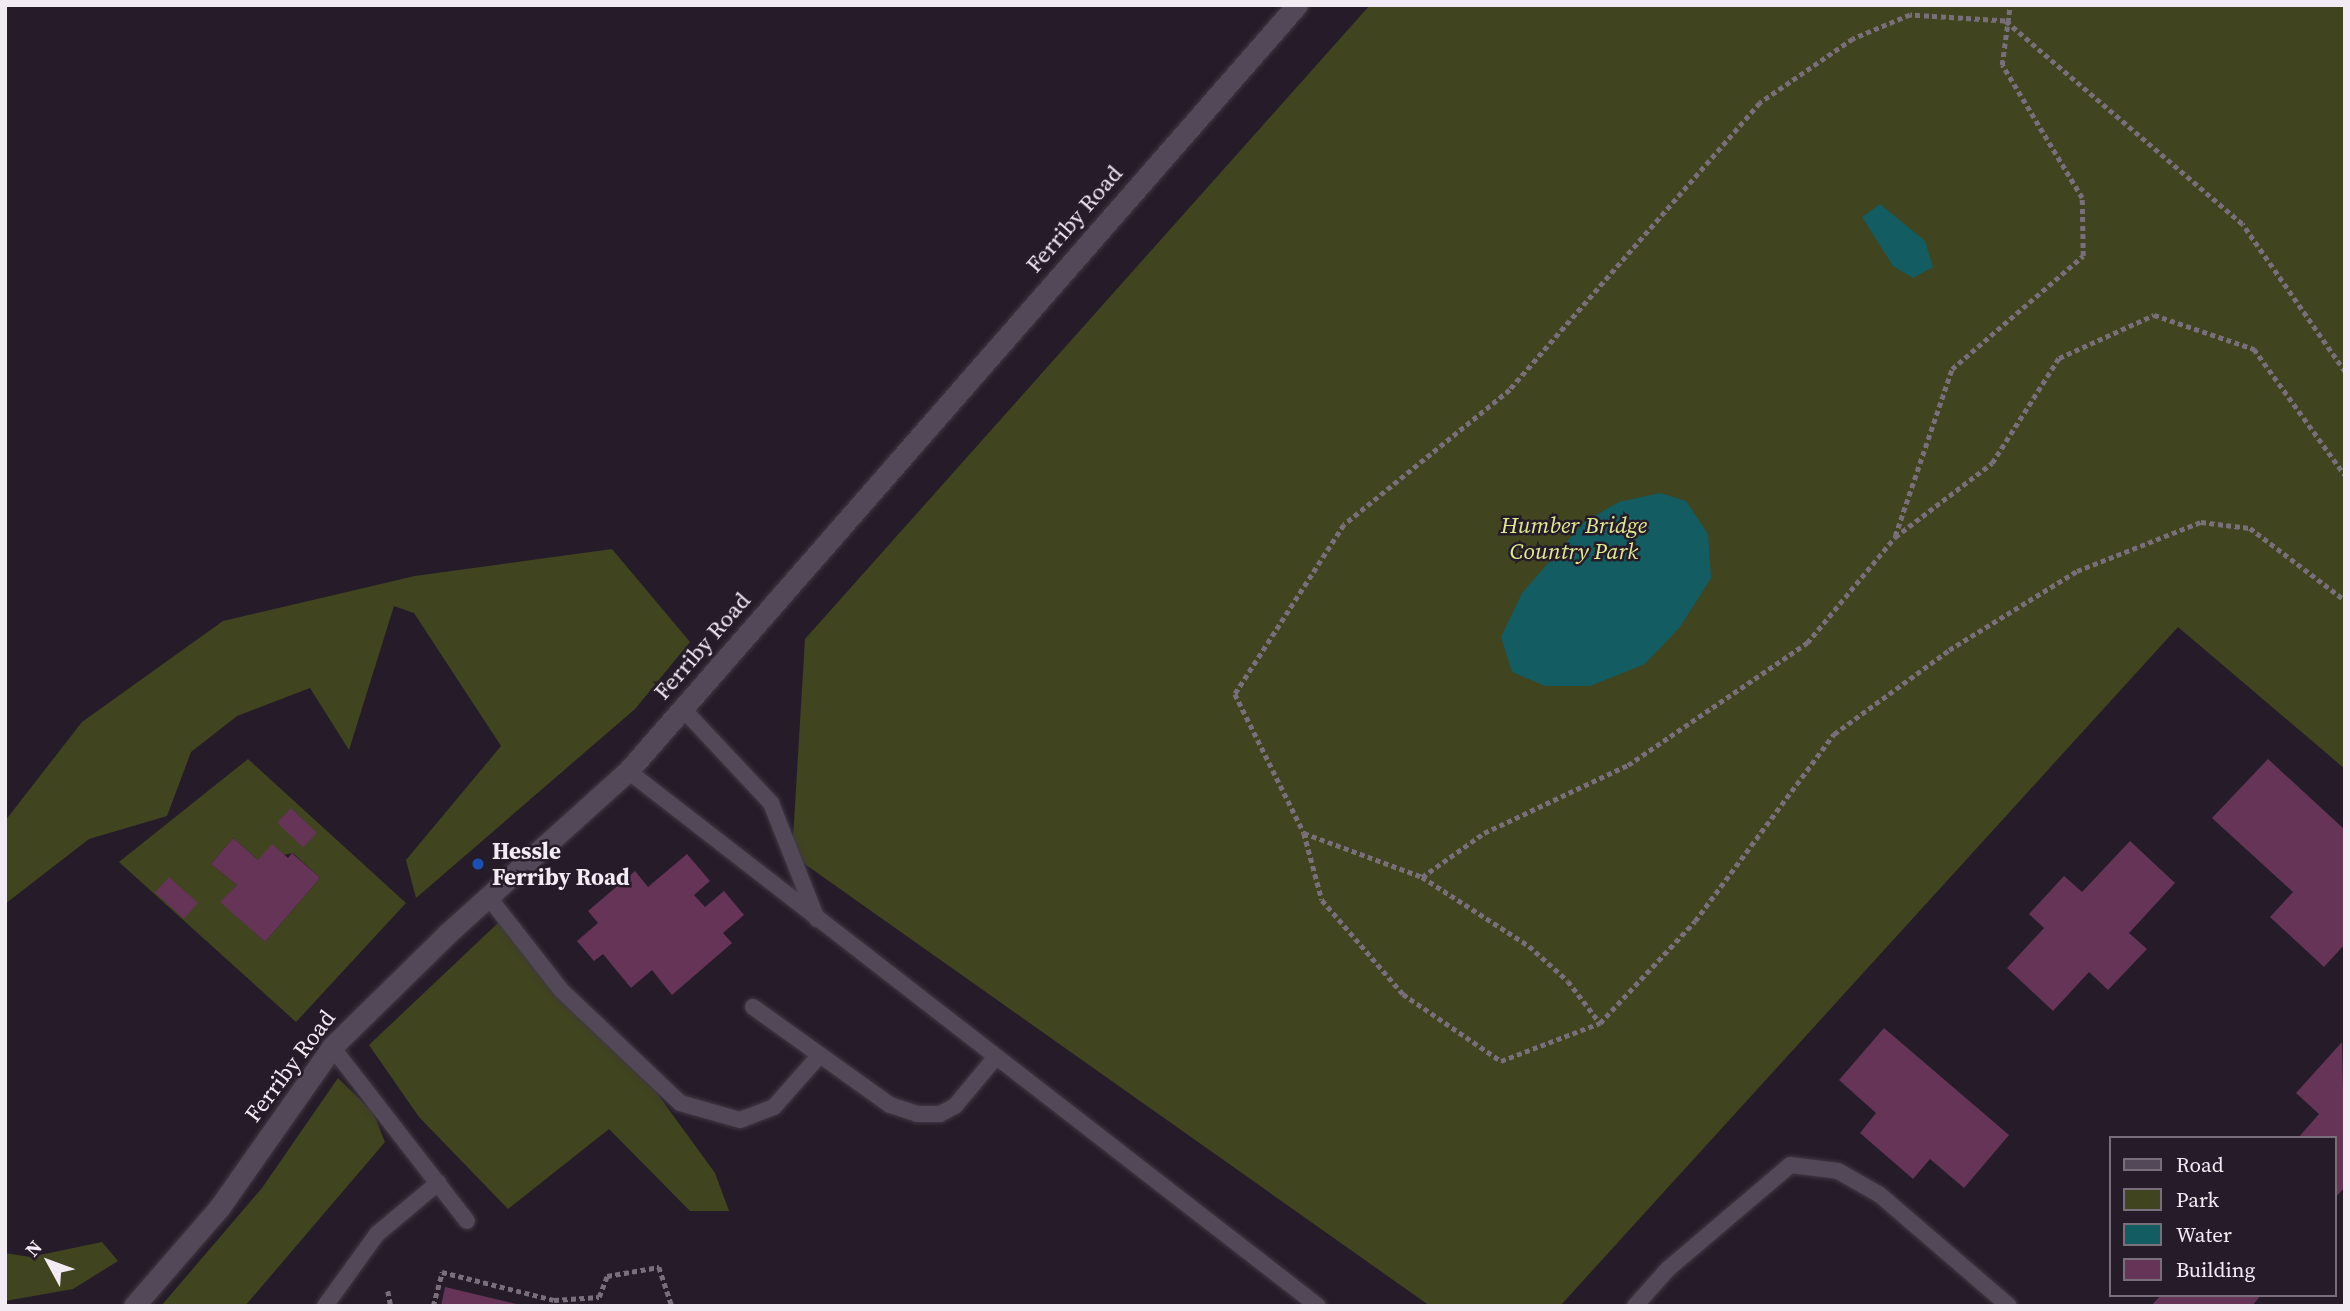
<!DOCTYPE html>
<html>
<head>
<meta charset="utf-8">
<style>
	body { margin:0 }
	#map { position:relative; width:2350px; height:1311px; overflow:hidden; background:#261c29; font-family:"Source Serif 4",serif }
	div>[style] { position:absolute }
	.green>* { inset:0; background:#40441f }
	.water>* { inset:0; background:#135c62 }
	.building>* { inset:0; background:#653457; transform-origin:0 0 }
	.path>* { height:4.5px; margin-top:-2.25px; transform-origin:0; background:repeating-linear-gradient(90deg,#786f7b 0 5px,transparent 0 8.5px) }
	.roads { filter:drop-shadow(0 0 2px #413844) drop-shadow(0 0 2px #413844) }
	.lane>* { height:16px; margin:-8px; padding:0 8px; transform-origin:8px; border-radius:8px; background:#534857 }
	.secondary>* { height:21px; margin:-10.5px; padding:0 10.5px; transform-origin:10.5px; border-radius:10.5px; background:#534857 }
	.dots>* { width:19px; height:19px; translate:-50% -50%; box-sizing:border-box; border:4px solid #261c29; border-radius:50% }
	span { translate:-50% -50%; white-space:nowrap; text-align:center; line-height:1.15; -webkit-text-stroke:5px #261c29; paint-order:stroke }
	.street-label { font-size:23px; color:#f2ebf4 }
	.park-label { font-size:23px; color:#e0ea8e; font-style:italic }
	.poi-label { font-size:23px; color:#f2ebf4; font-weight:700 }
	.left { translate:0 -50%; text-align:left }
	.frame { position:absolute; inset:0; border:7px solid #f2ebf4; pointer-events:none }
	.legend { position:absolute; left:2109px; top:1136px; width:228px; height:161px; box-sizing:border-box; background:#261c29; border:2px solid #786f7a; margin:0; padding:9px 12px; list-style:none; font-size:21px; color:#f2ebf4 }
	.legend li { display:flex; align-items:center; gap:14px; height:35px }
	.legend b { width:35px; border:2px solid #786f7a }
	.north { position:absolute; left:14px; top:1227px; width:70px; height:70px; -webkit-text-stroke:5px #261c29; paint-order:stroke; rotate:311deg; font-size:19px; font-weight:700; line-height:28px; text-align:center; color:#f2ebf4 }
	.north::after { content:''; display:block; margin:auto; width:24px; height:32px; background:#f2ebf4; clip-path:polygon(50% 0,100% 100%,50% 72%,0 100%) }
</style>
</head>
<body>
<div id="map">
	<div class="green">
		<i style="clip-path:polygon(1370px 5px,2345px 5px,2345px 769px,2178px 627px,1560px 1306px,1430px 1306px,792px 855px,805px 639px)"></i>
		<i style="clip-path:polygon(612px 549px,690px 642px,635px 709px,416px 898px,406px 860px,501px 746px,414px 613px,394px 606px,349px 750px,310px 688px,237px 716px,191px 752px,167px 816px,89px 839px,5px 904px,5px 821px,82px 722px,223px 621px,415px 576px)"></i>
		<i style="clip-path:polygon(evenodd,248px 759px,406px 903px,296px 1022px,119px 862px,248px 759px,233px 838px,258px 860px,293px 853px,320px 878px,265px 942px,221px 902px,237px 885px,211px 864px,233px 838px)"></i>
		<i style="clip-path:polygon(499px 922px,656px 1092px,715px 1173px,729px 1211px,690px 1211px,609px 1129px,508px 1209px,419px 1117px,369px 1045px)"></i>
		<i style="clip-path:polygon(338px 1078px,373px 1112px,385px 1142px,245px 1306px,161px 1306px,262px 1188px)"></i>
		<i style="clip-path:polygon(102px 1242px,118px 1261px,73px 1289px,5px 1301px,5px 1253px,30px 1257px)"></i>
	</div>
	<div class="water">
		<i style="clip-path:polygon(1880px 204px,1925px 241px,1933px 267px,1913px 278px,1893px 266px,1862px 217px)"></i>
		<i style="clip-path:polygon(1660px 493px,1686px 501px,1708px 534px,1711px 578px,1680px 627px,1645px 664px,1590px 686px,1545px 686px,1512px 672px,1501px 637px,1522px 593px,1584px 522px,1619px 502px)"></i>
	</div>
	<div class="building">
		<i style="clip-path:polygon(2268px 759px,2345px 830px,2345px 944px,2324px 967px,2270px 917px,2293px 892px,2212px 818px)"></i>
		<i style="left:291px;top:808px;width:36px;height:20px;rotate:44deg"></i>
		<i style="clip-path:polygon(233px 838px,258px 860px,272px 844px,288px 858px,292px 853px,320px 878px,265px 942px,220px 902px,237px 885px,211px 864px)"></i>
		<i style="clip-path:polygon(2130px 841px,2175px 883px,2129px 933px,2147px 949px,2108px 990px,2089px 972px,2053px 1011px,2007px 968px,2044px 928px,2029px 914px,2064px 876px,2082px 892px)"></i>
		<i style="clip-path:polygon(687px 854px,710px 881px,694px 895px,705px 907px,724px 891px,744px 915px,723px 933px,732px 943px,672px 995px,652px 970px,631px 988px,603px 954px,594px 961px,577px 941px,598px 923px,588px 911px,635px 871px,648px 887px)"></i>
		<i style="left:169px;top:877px;width:39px;height:21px;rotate:42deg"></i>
		<i style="clip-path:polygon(1884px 1028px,2009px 1135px,1964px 1188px,1930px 1159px,1913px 1179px,1860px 1133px,1876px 1113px,1839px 1080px)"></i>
		<i style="clip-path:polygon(2342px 1042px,2345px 1187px,2334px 1199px,2334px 1138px,2298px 1138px,2319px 1114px,2296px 1093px)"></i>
		<i style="clip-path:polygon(445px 1287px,521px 1305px,521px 1306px,441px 1306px)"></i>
		<i style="clip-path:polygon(2161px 1295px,2261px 1295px,2252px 1306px,2151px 1306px)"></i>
	</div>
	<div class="path">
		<i style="left:2345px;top:372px;width:180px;rotate:-124.8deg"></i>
		<i style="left:2242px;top:224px;width:312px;rotate:-139.4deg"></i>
		<i style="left:2005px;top:21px;width:95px;rotate:-176.4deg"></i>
		<i style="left:1910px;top:15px;width:62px;rotate:157.2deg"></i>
		<i style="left:1853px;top:39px;width:113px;rotate:145.5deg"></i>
		<i style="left:1760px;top:103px;width:381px;rotate:131.1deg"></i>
		<i style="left:1510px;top:390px;width:214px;rotate:140.9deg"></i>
		<i style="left:1344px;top:525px;width:201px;rotate:122.8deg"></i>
		<i style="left:1235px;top:694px;width:155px;rotate:63.6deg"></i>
		<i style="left:1304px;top:833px;width:69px;rotate:75deg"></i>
		<i style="left:1322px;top:900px;width:124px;rotate:49.2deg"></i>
		<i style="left:1403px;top:994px;width:119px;rotate:34.4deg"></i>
		<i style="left:1501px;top:1061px;width:106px;rotate:-21deg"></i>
		<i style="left:1600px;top:1023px;width:139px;rotate:-47deg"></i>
		<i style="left:1695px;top:921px;width:233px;rotate:-53.4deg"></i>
		<i style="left:1834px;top:734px;width:142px;rotate:-36.1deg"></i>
		<i style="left:1949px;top:650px;width:150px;rotate:-31.7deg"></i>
		<i style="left:2077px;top:571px;width:133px;rotate:-21.6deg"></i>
		<i style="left:2201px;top:522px;width:49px;rotate:7deg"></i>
		<i style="left:2250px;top:528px;width:119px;rotate:37.2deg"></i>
		<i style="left:1895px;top:536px;width:176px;rotate:-71.2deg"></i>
		<i style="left:1952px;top:369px;width:173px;rotate:-40.8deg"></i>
		<i style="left:2083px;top:256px;width:58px;rotate:-91deg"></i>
		<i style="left:2082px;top:198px;width:155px;rotate:-121deg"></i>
		<i style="left:2002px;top:65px;width:61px;rotate:-82.4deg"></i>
		<i style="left:1304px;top:833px;width:126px;rotate:20.4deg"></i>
		<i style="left:1422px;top:877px;width:76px;rotate:-35.4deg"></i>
		<i style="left:1484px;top:833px;width:159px;rotate:-25.3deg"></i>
		<i style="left:1628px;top:765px;width:217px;rotate:-34.3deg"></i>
		<i style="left:1807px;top:643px;width:138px;rotate:-50.3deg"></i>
		<i style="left:1895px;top:537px;width:122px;rotate:-37.3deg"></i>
		<i style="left:1992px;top:463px;width:125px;rotate:-57.5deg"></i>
		<i style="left:2059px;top:358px;width:104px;rotate:-24.4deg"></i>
		<i style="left:2154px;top:315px;width:106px;rotate:18.8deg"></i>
		<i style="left:2254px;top:349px;width:155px;rotate:54.2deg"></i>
		<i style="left:1422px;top:877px;width:127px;rotate:32.8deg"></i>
		<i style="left:1529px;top:946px;width:52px;rotate:41.9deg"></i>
		<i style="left:1568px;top:981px;width:53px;rotate:52.7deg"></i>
		<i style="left:388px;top:1291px;width:15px;rotate:79deg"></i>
		<i style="left:433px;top:1306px;width:35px;rotate:-75deg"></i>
		<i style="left:442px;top:1272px;width:115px;rotate:14deg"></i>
		<i style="left:554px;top:1300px;width:45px;rotate:-3.8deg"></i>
		<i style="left:599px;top:1297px;width:22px;rotate:-69deg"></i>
		<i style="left:607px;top:1276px;width:53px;rotate:-9.8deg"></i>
		<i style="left:659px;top:1267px;width:41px;rotate:71.6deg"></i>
	</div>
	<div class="roads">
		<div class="lane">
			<i style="left:683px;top:709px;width:129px;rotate:46.9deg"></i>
			<i style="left:771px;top:803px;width:125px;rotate:68.4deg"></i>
			<i style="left:628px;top:771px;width:873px;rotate:37.79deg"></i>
			<i style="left:490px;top:899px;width:115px;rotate:52deg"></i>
			<i style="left:561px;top:990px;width:164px;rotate:43.5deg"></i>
			<i style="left:680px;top:1103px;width:62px;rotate:15.8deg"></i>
			<i style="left:740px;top:1120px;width:36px;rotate:-21deg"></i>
			<i style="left:774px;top:1107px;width:67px;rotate:-48.7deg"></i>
			<i style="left:753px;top:1007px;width:168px;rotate:35.6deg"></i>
			<i style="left:890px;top:1105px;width:28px;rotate:18deg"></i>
			<i style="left:917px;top:1114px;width:23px"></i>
			<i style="left:940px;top:1114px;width:17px;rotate:-28deg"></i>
			<i style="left:955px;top:1106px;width:62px;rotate:-50.2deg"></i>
			<i style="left:332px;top:1047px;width:220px;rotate:52.2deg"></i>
			<i style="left:325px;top:1306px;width:89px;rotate:-54.2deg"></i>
			<i style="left:377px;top:1234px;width:80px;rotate:-39.9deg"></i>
			<i style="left:1635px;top:1306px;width:50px;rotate:-48.3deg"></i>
			<i style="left:1668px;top:1269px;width:160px;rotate:-40.4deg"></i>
			<i style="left:1790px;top:1165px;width:48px;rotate:7.1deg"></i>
			<i style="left:1838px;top:1171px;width:48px;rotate:29.7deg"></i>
			<i style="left:1880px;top:1195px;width:170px;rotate:40.7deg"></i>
		</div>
		<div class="secondary">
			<i style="left:134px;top:1306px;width:130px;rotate:-49.1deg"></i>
			<i style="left:219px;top:1208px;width:197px;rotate:-54.9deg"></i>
			<i style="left:332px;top:1047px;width:163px;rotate:-44.5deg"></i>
			<i style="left:448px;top:933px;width:242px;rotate:-42deg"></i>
			<i style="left:628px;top:771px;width:1017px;rotate:-48.87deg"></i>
		</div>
	</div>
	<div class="dots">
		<i style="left:478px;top:864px;background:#1a4fb4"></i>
	</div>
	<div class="street-label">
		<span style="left:1074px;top:219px;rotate:-49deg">Ferriby Road</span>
		<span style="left:702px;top:646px;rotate:-49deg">Ferriby Road</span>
		<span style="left:290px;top:1066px;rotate:-53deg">Ferriby Road</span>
	</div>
	<div class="park-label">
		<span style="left:1574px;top:538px">Humber Bridge<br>Country Park</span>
	</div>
	<div class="poi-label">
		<span class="left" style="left:492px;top:864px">Hessle<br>Ferriby Road</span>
	</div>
	<div class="frame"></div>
	<ul class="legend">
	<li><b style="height:9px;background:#534857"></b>Road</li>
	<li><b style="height:19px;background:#40441f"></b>Park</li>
	<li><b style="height:19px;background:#135c62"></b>Water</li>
	<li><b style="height:19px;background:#653457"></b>Building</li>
	</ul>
	<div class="north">N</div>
</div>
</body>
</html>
